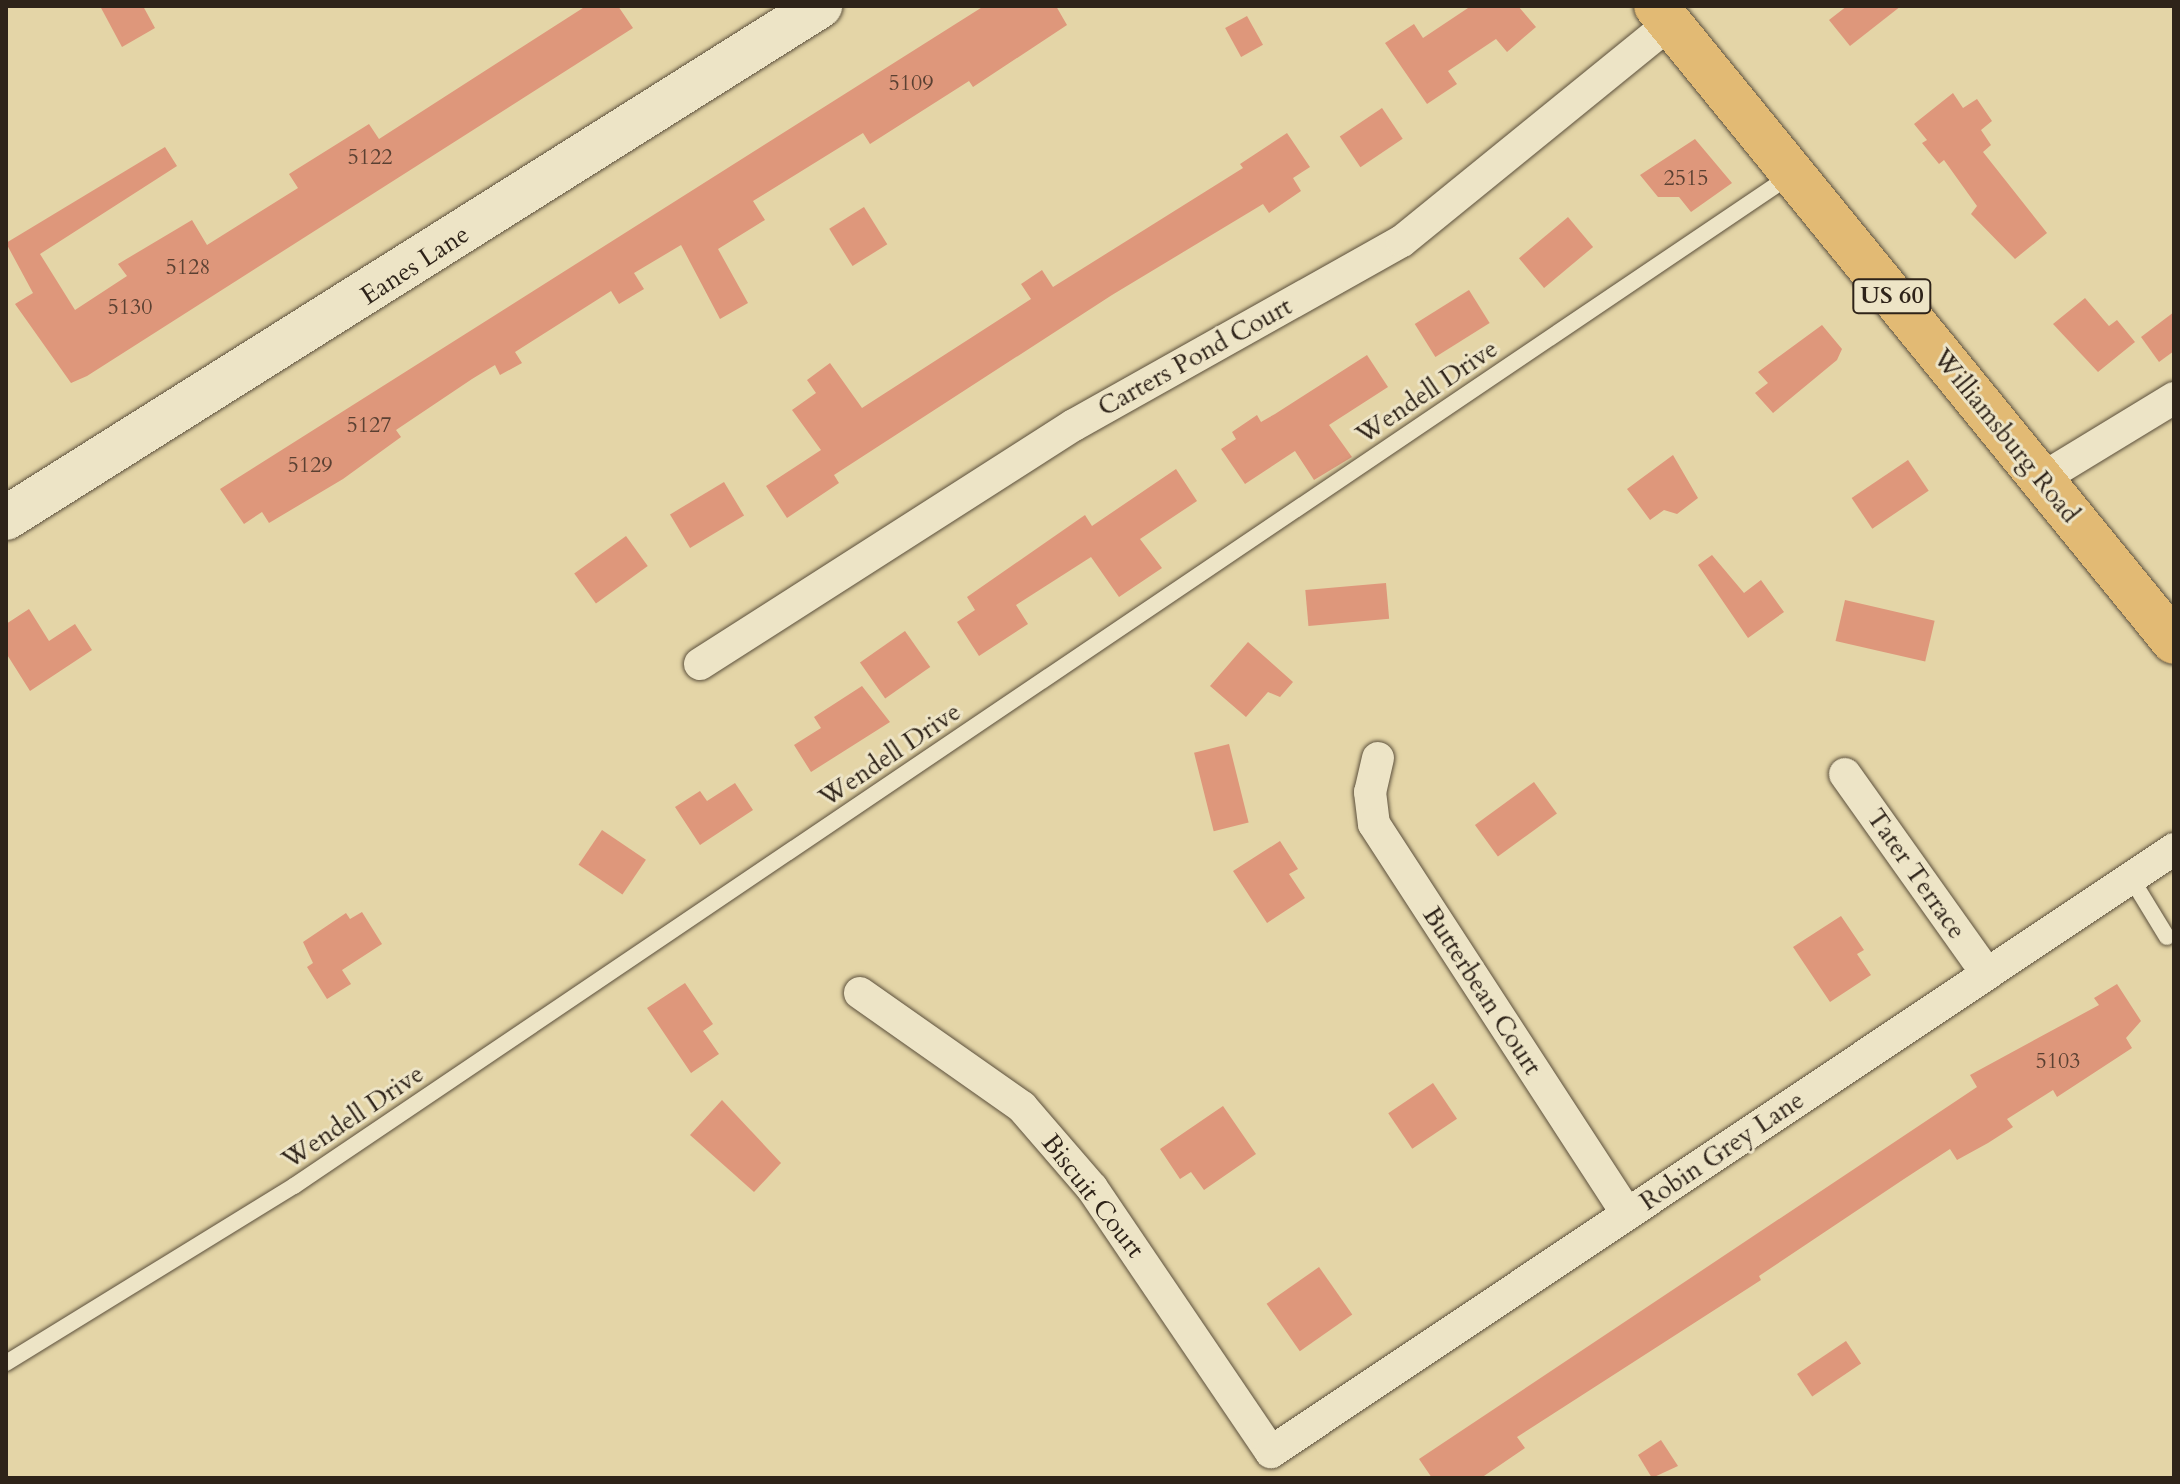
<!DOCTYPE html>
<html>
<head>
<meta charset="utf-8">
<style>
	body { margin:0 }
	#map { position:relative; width:2180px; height:1484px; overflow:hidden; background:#e4d5a7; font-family:Cardo,serif }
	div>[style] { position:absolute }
	.building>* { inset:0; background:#de977b; transform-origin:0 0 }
	.roads { filter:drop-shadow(0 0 2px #5c503c) drop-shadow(0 0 2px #5c503c) }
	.lane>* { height:16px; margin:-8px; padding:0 8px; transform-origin:8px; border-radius:8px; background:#ede4c6 }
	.street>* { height:32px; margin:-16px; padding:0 16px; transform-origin:16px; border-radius:16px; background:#ede4c6 }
	.secondary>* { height:44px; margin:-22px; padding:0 22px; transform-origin:22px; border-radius:22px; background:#ede4c6 }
	.primary>* { height:44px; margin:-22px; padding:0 22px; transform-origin:22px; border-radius:22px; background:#e2ba74 }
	span { translate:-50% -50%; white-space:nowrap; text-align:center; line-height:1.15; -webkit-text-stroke:6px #ede4c6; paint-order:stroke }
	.number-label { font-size:22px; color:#5a4032 }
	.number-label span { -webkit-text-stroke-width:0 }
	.shield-label span { padding:2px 6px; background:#ede4c6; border:2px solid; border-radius:6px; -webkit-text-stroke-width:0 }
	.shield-label { font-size:24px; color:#2e2319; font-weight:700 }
	.street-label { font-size:26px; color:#2e2319 }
	.frame { position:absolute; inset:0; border:8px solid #2e2319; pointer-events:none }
</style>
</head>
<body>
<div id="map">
	<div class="building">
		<i style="clip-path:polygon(100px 6px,143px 6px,155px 28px,122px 47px)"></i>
		<i style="clip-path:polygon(586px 6px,618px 6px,633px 28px,87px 376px,71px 383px,15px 304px,33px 293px,6px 243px,165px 147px,177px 166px,40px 254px,75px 310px,127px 276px,118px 264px,192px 220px,207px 245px,298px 188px,289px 174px,369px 124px,379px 139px)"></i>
		<i style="clip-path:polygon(984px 6px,1056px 6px,1067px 25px,973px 87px,969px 81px,870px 144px,863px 133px,753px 201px,765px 220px,718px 249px,748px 303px,720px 319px,681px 245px,634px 273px,644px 289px,619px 304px,611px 291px,515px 352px,522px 363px,500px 375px,495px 365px,472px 379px,396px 430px,401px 437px,343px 479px,269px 523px,262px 512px,244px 524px,220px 489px)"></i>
		<i style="clip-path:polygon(1471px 6px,1518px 6px,1536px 27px,1507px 52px,1496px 39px,1448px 71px,1457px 84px,1427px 104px,1385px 43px,1414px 24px,1423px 38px)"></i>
		<i style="clip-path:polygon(1847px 6px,1901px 6px,1850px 46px,1829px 20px)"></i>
		<i style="left:1247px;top:16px;width:33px;height:25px;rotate:61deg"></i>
		<i style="clip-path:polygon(1953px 93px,1963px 108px,1977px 99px,1992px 121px,1981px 130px,1991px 145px,1983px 152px,2047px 233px,2015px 259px,1971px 214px,1977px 206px,1944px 160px,1939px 164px,1922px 143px,1927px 140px,1914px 124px)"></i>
		<i style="left:1382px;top:108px;width:37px;height:51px;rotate:56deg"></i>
		<i style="clip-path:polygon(1287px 133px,1310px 167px,1293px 178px,1301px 191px,1269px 213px,1263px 204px,1112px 295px,834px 475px,839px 483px,787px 518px,766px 486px,821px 450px,792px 410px,816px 393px,807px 380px,830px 363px,862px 408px,1031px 299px,1021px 284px,1042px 270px,1053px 287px,1243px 168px,1240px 164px)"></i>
		<i style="clip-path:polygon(1695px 139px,1732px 183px,1691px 212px,1679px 197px,1658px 197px,1640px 175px)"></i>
		<i style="left:864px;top:207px;width:44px;height:41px;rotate:58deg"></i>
		<i style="left:1568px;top:217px;width:39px;height:64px;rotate:50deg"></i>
		<i style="left:1469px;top:290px;width:39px;height:64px;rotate:58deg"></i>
		<i style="clip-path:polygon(2085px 298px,2109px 326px,2117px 320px,2135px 342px,2098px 372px,2053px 324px)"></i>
		<i style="clip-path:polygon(2174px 312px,2174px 351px,2159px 362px,2141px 337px)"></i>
		<i style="clip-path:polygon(1822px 325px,1842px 349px,1837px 360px,1773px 413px,1755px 393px,1768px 383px,1758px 372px)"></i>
		<i style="clip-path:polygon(1367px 355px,1388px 387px,1329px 425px,1352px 457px,1314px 480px,1295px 451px,1245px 484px,1221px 449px,1236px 439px,1232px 432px,1257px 415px,1261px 422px,1275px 414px)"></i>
		<i style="clip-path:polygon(1673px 455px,1698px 498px,1677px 514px,1664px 510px,1650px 520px,1627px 489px)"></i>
		<i style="left:1908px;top:460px;width:37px;height:68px;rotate:56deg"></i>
		<i style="clip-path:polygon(1176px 469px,1197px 501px,1140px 539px,1162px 568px,1119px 597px,1091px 557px,1016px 605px,1028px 624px,979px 656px,957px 622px,975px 610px,967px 597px,1085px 515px,1092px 526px)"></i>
		<i style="left:724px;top:482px;width:39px;height:63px;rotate:59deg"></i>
		<i style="left:626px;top:536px;width:37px;height:64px;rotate:54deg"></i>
		<i style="clip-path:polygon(1712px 555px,1744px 593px,1761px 580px,1784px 612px,1748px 638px,1698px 565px)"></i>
		<i style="left:1386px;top:583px;width:36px;height:81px;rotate:85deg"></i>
		<i style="left:1845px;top:600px;width:92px;height:42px;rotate:13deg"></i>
		<i style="clip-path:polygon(29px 609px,49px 641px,75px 624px,92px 650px,30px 691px,6px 653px,6px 624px)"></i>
		<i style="left:905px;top:631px;width:44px;height:55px;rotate:55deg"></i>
		<i style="clip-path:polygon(1248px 642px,1293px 682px,1280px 697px,1268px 692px,1246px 717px,1210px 686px)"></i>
		<i style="clip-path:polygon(862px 686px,890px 722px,811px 772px,794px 745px,821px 728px,814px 717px)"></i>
		<i style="left:1229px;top:744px;width:81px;height:36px;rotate:76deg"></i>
		<i style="left:1534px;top:782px;width:39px;height:73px;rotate:54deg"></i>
		<i style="clip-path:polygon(735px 783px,753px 810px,700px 845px,675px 807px,700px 791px,707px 801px)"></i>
		<i style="left:602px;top:830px;width:53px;height:42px;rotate:34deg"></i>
		<i style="clip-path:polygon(1280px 841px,1298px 869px,1289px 874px,1305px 898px,1267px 923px,1233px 871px)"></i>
		<i style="clip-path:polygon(362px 912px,382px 944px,342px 970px,351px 984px,327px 999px,307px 967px,313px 963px,303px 942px,346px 913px,350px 919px)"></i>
		<i style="clip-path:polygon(1841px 916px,1864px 950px,1857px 954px,1871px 975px,1830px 1002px,1793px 947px)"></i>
		<i style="clip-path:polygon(685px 983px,713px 1024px,703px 1031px,719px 1054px,691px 1073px,647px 1008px)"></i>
		<i style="clip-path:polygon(2117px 984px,2141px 1021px,2126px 1038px,2132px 1048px,2057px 1097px,2053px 1090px,2007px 1119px,2013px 1127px,1988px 1143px,1957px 1160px,1950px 1149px,1904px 1179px,1759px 1276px,1761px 1280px,1517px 1437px,1525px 1448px,1481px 1478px,1432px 1478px,1419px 1459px,1977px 1087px,1970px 1075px,2099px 1005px,2094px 998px)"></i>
		<i style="left:1433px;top:1083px;width:43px;height:54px;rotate:56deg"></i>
		<i style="clip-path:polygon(722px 1100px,781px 1163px,754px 1192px,690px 1135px)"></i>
		<i style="clip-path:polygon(1223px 1106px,1256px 1154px,1204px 1190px,1191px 1172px,1180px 1179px,1160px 1149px)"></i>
		<i style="left:1319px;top:1267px;width:58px;height:64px;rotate:55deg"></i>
		<i style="left:1846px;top:1341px;width:27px;height:59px;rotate:56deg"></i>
		<i style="clip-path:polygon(1661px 1440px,1678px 1466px,1652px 1478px,1638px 1455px)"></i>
	</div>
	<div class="roads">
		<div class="lane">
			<i style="left:2131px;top:878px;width:69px;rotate:58.6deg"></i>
			<i style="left:6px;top:1363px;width:338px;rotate:-31.6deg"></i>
			<i style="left:294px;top:1186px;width:1806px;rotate:-34.03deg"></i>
		</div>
		<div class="street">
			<i style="left:2041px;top:479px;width:156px;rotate:-31.3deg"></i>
			<i style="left:700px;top:664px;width:444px;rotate:-32.6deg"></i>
			<i style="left:1074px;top:425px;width:376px;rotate:-29.3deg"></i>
			<i style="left:1402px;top:241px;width:345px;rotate:-39.1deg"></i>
			<i style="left:1378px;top:758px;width:35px;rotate:103deg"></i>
			<i style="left:1370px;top:792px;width:32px;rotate:83deg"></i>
			<i style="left:1374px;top:824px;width:465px;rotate:57deg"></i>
			<i style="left:1845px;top:774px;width:245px;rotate:54.6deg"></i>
			<i style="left:860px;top:993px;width:198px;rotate:35.1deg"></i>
			<i style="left:1022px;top:1107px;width:107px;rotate:49.2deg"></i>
			<i style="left:1092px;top:1188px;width:319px;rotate:55.9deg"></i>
			<i style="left:1271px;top:1452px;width:1086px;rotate:-33.73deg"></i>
		</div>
		<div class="secondary">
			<i style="left:6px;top:518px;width:962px;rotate:-32.17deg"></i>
		</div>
		<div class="primary">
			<i style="left:1656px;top:6px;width:820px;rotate:50.84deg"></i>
		</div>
	</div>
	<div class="number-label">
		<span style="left:911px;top:84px">5109</span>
		<span style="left:370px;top:158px">5122</span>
		<span style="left:1686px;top:179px">2515</span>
		<span style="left:188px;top:268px">5128</span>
		<span style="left:130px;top:308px">5130</span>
		<span style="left:369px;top:426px">5127</span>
		<span style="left:310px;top:466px">5129</span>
		<span style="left:2058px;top:1062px">5103</span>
	</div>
	<div class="shield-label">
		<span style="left:1892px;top:296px">US 60</span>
	</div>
	<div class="street-label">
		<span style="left:415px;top:265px;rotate:-33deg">Eanes Lane</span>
		<span style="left:1195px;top:357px;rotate:-29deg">Carters Pond Court</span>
		<span style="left:1427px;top:392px;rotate:-34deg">Wendell Drive</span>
		<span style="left:2006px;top:436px;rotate:51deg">Williamsburg Road</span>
		<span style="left:890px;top:755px;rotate:-34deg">Wendell Drive</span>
		<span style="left:1916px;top:874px;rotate:55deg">Tater Terrace</span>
		<span style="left:1482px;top:991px;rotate:57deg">Butterbean Court</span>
		<span style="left:353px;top:1117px;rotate:-34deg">Wendell Drive</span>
		<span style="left:1722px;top:1151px;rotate:-34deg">Robin Grey Lane</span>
		<span style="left:1093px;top:1196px;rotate:52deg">Biscuit Court</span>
	</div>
	<div class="frame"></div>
</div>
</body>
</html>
